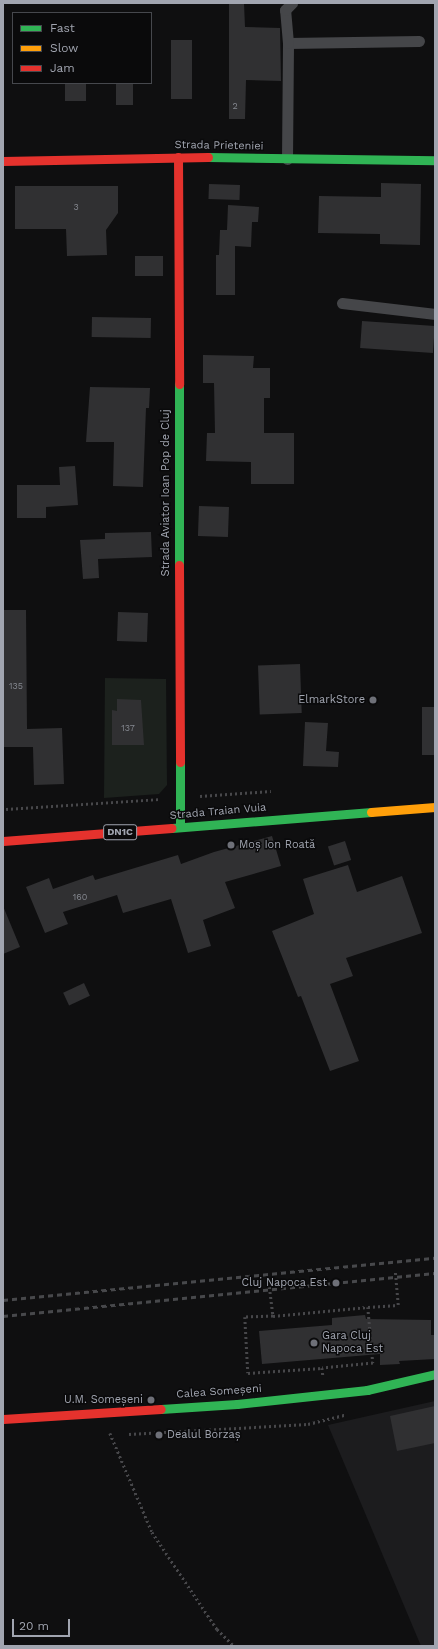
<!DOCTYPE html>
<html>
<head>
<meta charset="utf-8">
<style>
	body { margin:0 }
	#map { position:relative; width:438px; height:1649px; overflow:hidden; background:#0f0f10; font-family:"Work Sans",sans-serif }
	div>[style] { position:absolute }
	.built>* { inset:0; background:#1c1c1e }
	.green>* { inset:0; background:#1c211d }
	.building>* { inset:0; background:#303032; transform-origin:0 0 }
	.path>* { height:2.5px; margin-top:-1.25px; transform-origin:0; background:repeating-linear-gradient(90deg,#47474a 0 2px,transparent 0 5px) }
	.lane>* { height:11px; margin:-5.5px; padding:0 5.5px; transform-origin:5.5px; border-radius:5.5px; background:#454649 }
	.fast>* { height:9px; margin:-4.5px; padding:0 4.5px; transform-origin:4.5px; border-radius:4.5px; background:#30b455 }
	.slow>* { height:9px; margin:-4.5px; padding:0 4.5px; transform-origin:4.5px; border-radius:4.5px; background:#ff9f0a }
	.jam>* { height:9px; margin:-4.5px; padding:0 4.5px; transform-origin:4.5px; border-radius:4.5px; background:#e5322d }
	.rail>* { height:3px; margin-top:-1.5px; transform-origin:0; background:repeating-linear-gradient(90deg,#47484b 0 5px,transparent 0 9px) }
	.dots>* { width:11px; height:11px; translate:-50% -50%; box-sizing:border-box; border:2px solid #0a0a0b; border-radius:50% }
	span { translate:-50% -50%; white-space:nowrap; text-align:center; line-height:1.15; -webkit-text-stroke:3px #0a0a0b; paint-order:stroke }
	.number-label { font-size:9px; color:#858890 }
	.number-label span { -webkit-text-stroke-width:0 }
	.shield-label span { padding:1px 3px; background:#0a0a0b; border:1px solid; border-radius:3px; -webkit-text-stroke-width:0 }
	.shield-label { font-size:10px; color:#a1a5b0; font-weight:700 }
	.street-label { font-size:11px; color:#a1a5b0 }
	.poi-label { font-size:11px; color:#a1a5b0 }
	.right { translate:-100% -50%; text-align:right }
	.left { translate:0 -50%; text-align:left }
	.frame { position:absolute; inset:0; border:4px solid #a1a5b0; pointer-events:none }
	.legend { position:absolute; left:12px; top:12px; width:140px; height:72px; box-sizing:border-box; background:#0a0a0b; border:1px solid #46484d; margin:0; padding:5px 7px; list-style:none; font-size:12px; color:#a1a5b0 }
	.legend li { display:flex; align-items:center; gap:8px; height:20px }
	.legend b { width:20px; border:1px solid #46484d }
	.scale { position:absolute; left:12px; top:1619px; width:58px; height:18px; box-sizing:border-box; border:2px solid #a1a5b0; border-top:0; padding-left:5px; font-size:12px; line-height:14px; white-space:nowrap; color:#a1a5b0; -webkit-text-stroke:3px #0a0a0b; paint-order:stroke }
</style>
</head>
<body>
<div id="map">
	<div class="built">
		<i style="clip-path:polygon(435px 1401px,435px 1646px,421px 1646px,328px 1425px)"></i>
	</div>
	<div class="green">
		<i style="clip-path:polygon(105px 678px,166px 679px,167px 785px,159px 794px,104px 798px)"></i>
	</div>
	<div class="building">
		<i style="clip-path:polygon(229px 3px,244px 3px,245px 27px,280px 28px,281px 81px,246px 80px,245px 119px,229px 119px)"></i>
		<i style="left:192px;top:40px;width:59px;height:21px;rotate:90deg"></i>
		<i style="left:65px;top:83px;width:21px;height:18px"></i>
		<i style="left:116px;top:83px;width:17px;height:22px"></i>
		<i style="clip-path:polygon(381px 183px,421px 184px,420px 245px,380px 244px,380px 234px,318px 233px,319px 196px,381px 197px)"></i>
		<i style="left:209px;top:184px;width:31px;height:15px;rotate:2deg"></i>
		<i style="clip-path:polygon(15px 186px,118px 186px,118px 213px,106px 230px,107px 255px,67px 256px,66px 229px,15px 229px)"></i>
		<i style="clip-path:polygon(228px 205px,259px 207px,258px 222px,252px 222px,251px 247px,235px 246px,235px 295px,216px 295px,216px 255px,219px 255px,220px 230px,227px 230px)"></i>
		<i style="left:135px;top:256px;width:28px;height:20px"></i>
		<i style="left:92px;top:317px;width:59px;height:20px;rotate:1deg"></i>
		<i style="left:362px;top:321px;width:73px;height:27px;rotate:4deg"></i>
		<i style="clip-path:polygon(203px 355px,254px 356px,253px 368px,270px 368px,270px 398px,264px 398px,264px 433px,294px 433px,294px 484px,251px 484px,251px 462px,206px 461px,207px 433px,215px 433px,214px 383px,203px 383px)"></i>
		<i style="clip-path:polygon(90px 387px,150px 388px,149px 408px,146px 408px,143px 487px,113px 486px,114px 442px,86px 442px)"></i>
		<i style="clip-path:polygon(75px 466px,78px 505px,46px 507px,46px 518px,17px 518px,17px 485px,60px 485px,59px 467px)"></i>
		<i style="left:199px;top:506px;width:30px;height:30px;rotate:2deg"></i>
		<i style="clip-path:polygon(151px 532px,152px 557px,98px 559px,99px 578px,83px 579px,80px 540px,105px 539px,105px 533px)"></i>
		<i style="clip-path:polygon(3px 610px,26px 610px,27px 729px,62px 728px,64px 784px,34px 785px,33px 747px,4px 747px)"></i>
		<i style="left:118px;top:612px;width:30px;height:29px;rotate:2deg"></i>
		<i style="left:300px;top:664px;width:49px;height:42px;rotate:88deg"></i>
		<i style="clip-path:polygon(117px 699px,141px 700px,144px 745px,112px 745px,112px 710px,117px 711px)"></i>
		<i style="left:422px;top:707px;width:13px;height:48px"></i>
		<i style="clip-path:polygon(305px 722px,328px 723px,326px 751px,339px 752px,338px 767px,303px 766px)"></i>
		<i style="clip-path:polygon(272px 836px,281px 866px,225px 882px,235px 908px,203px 920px,211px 946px,188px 953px,171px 899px,123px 913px,117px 895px,63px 912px,68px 924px,45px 933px,26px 887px,49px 878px,53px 889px,93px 875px,95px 880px,178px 855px,181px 864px,214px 852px)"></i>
		<i style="left:345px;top:841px;width:20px;height:18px;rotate:72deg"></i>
		<i style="clip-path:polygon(348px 865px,357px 892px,402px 876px,422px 933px,346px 958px,353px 976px,330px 984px,359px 1061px,330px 1071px,301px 996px,298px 997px,272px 931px,314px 914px,303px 879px)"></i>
		<i style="clip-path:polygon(3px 906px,20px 947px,3px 954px)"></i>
		<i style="left:84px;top:983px;width:14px;height:23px;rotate:65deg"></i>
		<i style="clip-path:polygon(365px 1315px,366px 1319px,431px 1320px,431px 1335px,435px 1335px,435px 1359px,399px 1361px,400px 1364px,380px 1365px,380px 1354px,262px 1364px,259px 1331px,332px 1325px,332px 1318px)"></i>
		<i style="clip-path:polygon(435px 1406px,435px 1443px,397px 1451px,390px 1416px)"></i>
	</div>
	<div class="path">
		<i style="left:200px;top:796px;width:71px;rotate:-4deg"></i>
		<i style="left:6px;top:809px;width:153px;rotate:-3.7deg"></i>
		<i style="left:269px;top:1282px;width:34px;rotate:83deg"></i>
		<i style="left:273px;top:1316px;width:95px;rotate:-5.4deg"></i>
		<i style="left:368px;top:1307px;width:56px;rotate:84.9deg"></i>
		<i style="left:373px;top:1363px;width:51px;rotate:174.4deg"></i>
		<i style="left:322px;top:1368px;width:7px;rotate:82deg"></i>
		<i style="left:368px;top:1307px;width:30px;rotate:-4deg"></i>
		<i style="left:398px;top:1305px;width:34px;rotate:-95deg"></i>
		<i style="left:273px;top:1316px;width:28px;rotate:178deg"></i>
		<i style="left:245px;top:1317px;width:56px;rotate:86.9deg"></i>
		<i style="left:248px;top:1373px;width:74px;rotate:-3.9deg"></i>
		<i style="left:110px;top:1433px;width:108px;rotate:67deg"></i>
		<i style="left:152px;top:1532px;width:117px;rotate:56.2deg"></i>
		<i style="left:217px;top:1629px;width:24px;rotate:45deg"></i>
		<i style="left:129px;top:1434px;width:179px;rotate:-3.2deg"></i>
		<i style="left:308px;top:1424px;width:38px;rotate:-14deg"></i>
	</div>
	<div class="lane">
		<i style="left:288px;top:43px;width:131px;rotate:-0.9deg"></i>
		<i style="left:287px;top:159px;width:116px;rotate:-89.5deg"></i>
		<i style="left:288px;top:43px;width:33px;rotate:-95deg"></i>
		<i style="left:285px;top:10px;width:10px;rotate:-45deg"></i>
		<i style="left:342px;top:303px;width:94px;rotate:6.7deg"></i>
	</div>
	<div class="fast">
		<i style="left:208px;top:157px;width:227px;rotate:0.8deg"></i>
		<i style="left:179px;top:384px;width:181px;rotate:90deg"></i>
		<i style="left:180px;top:762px;width:65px;rotate:90deg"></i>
		<i style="left:172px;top:828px;width:200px;rotate:-4.6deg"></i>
		<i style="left:161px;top:1409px;width:76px;rotate:-3.8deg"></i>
		<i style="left:237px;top:1404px;width:131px;rotate:-6.1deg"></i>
		<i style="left:367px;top:1390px;width:70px;rotate:-13.2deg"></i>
	</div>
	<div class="slow">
		<i style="left:371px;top:812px;width:64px;rotate:-4.5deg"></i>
	</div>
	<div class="jam">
		<i style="left:178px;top:157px;width:227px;rotate:89.7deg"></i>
		<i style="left:3px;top:161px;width:205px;rotate:-1.1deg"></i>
		<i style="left:179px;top:565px;width:197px;rotate:89.7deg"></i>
		<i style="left:3px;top:841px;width:169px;rotate:-4.4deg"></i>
		<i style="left:3px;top:1419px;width:158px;rotate:-3.6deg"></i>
	</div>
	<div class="rail">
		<i style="left:3px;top:1300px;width:434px;rotate:-5.6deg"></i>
		<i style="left:3px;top:1316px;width:434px;rotate:-5.7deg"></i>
	</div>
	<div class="dots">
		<i style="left:373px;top:700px;background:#6e7078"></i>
		<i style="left:231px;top:845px;background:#6e7078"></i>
		<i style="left:336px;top:1283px;background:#6e7078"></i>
		<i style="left:314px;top:1343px;background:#6e7078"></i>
		<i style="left:151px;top:1400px;background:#6e7078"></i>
		<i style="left:159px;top:1435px;background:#6e7078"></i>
	</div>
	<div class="number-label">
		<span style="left:235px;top:106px">2</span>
		<span style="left:76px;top:207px">3</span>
		<span style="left:16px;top:686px">135</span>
		<span style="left:128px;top:728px">137</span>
		<span style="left:80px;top:897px">160</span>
	</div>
	<div class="shield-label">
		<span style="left:120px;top:832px">DN1C</span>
	</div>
	<div class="street-label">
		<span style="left:219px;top:146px;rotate:1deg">Strada Prieteniei</span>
		<span style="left:166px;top:493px;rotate:-90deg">Strada Aviator Ioan Pop de Cluj</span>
		<span style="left:218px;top:812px;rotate:-5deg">Strada Traian Vuia</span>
		<span style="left:219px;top:1392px;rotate:-4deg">Calea Someșeni</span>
	</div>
	<div class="poi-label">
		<span class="right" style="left:365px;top:700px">ElmarkStore</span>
		<span class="left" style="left:239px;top:845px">Moș Ion Roată</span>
		<span class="right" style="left:327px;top:1283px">Cluj Napoca Est</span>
		<span class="left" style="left:322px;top:1343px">Gara Cluj<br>Napoca Est</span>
		<span class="right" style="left:143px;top:1400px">U.M. Someșeni</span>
		<span class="left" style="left:167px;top:1435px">Dealul Borzaș</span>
	</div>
	<div class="frame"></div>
	<ul class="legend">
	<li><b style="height:5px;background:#30b455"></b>Fast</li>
	<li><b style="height:5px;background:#ff9f0a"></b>Slow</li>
	<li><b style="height:5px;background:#e5322d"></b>Jam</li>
	</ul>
	<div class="scale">20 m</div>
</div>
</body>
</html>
